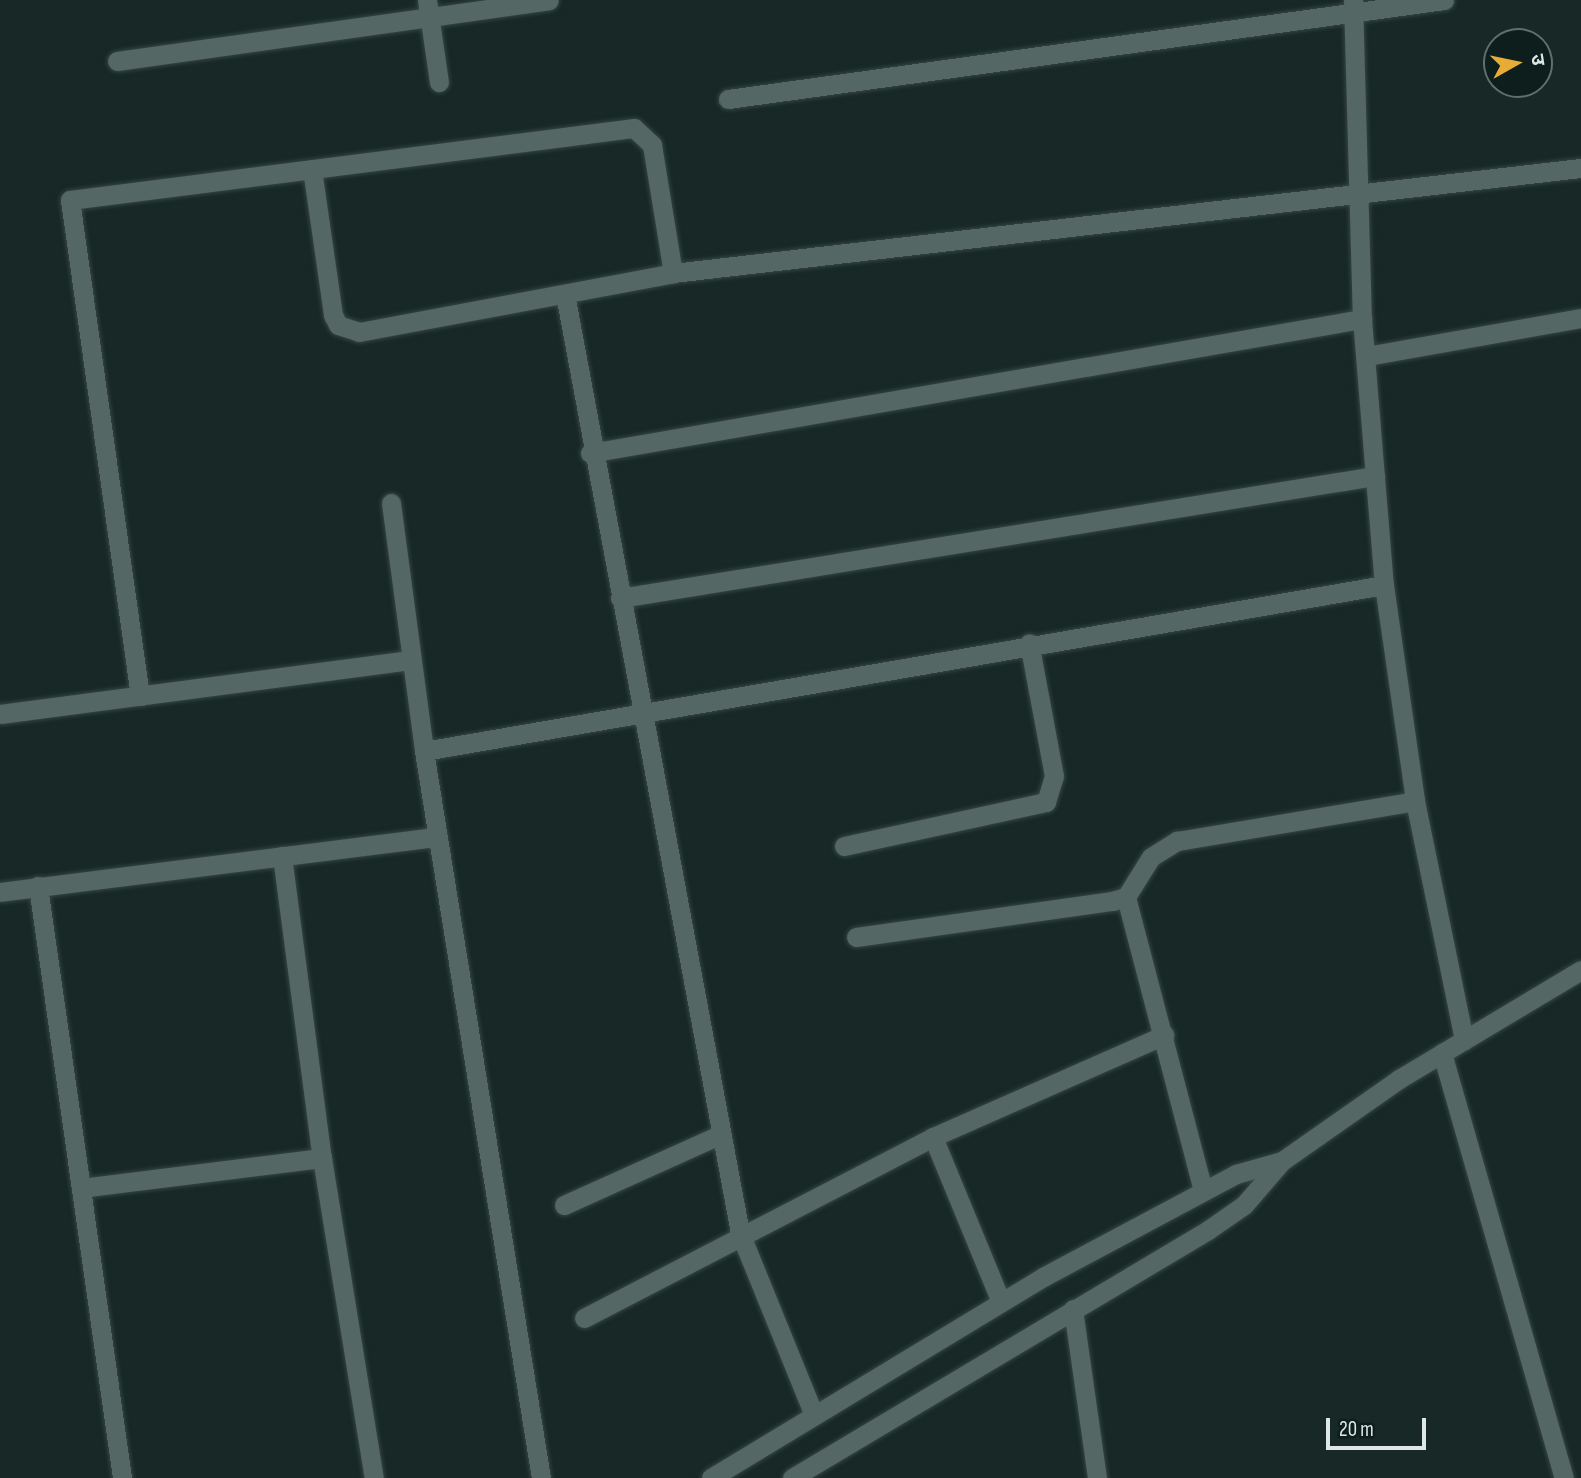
<!DOCTYPE html>
<html>
<head>
<meta charset="utf-8">
<style>
	body { margin:0 }
	#map { position:relative; width:1581px; height:1478px; overflow:hidden; background:#172826; font-family:"Sofia Sans Condensed","Noto Sans Devanagari",sans-serif }
	div>[style] { position:absolute }
	.roads { filter:drop-shadow(0 0 2px #374443) drop-shadow(0 0 2px #374443) }
	.minor>* { height:19px; margin:-9.5px; padding:0 9.5px; transform-origin:9.5px; border-radius:9.5px; background:#546764 }
	.tertiary>* { height:19px; margin:-9.5px; padding:0 9.5px; transform-origin:9.5px; border-radius:9.5px; background:#546764 }
	span { translate:-50% -50%; white-space:nowrap; text-align:center; line-height:1.15; -webkit-text-stroke:5px #0d1e1c; paint-order:stroke }
	.north { position:absolute; left:1483px; top:28px; width:70px; height:70px; box-sizing:border-box; background:#0d1e1c; border:2px solid #606f6d; border-radius:50%; rotate:81deg; font-size:19px; font-weight:700; line-height:28px; text-align:center; color:#dde8e6 }
	.north::after { content:''; display:block; margin:auto; width:24px; height:32px; background:#e7ac37; clip-path:polygon(50% 0,100% 100%,50% 72%,0 100%) }
	.scale { position:absolute; left:1326px; top:1418px; width:100px; height:32px; box-sizing:border-box; border:4px solid #dde8e6; border-top:0; padding-left:9px; font-size:21px; line-height:24px; white-space:nowrap; color:#dde8e6; -webkit-text-stroke:5px #0d1e1c; paint-order:stroke }
</style>
</head>
<body>
<div id="map">
	<div class="roads">
		<div class="minor">
			<i style="left:427px;top:0;width:83px;rotate:81.7deg"></i>
			<i style="left:1353px;top:0;width:319px;rotate:88.4deg"></i>
			<i style="left:1362px;top:319px;width:267px;rotate:85.3deg"></i>
			<i style="left:1384px;top:585px;width:218px;rotate:81.8deg"></i>
			<i style="left:1415px;top:801px;width:244px;rotate:78.4deg"></i>
			<i style="left:117px;top:61px;width:436px;rotate:-8deg"></i>
			<i style="left:728px;top:99px;width:723px;rotate:-7.87deg"></i>
			<i style="left:312px;top:169px;width:148px;rotate:81.8deg"></i>
			<i style="left:333px;top:315px;width:11px;rotate:63deg"></i>
			<i style="left:338px;top:325px;width:22px;rotate:18deg"></i>
			<i style="left:359px;top:332px;width:319px;rotate:-10.6deg"></i>
			<i style="left:673px;top:273px;width:914px;rotate:-6.6deg"></i>
			<i style="left:565px;top:294px;width:955px;rotate:79.44deg"></i>
			<i style="left:740px;top:1233px;width:196px;rotate:67.9deg"></i>
			<i style="left:1367px;top:356px;width:217px;rotate:-10.1deg"></i>
			<i style="left:590px;top:453px;width:784px;rotate:-9.85deg"></i>
			<i style="left:391px;top:503px;width:250px;rotate:82.4deg"></i>
			<i style="left:424px;top:751px;width:736px;rotate:80.86deg"></i>
			<i style="left:620px;top:598px;width:765px;rotate:-9.18deg"></i>
			<i style="left:140px;top:696px;width:501px;rotate:-98.03deg"></i>
			<i style="left:70px;top:200px;width:569px;rotate:-7.28deg"></i>
			<i style="left:634px;top:128px;width:25px;rotate:43deg"></i>
			<i style="left:652px;top:145px;width:130px;rotate:80.7deg"></i>
			<i style="left:0;top:714px;width:414px;rotate:-7.5deg"></i>
			<i style="left:424px;top:751px;width:974px;rotate:-9.81deg"></i>
			<i style="left:844px;top:846px;width:207px;rotate:-12.3deg"></i>
			<i style="left:1046px;top:802px;width:27px;rotate:-73deg"></i>
			<i style="left:1054px;top:776px;width:135px;rotate:-100.6deg"></i>
			<i style="left:282px;top:856px;width:305px;rotate:82.5deg"></i>
			<i style="left:322px;top:1158px;width:324px;rotate:80.8deg"></i>
			<i style="left:38px;top:886px;width:598px;rotate:81.92deg"></i>
			<i style="left:0;top:892px;width:441px;rotate:-7.2deg"></i>
			<i style="left:1126px;top:897px;width:303px;rotate:75.3deg"></i>
			<i style="left:856px;top:937px;width:259px;rotate:-8deg"></i>
			<i style="left:1112px;top:901px;width:15px;rotate:-16deg"></i>
			<i style="left:1126px;top:897px;width:47px;rotate:-58deg"></i>
			<i style="left:1151px;top:857px;width:31px;rotate:-32deg"></i>
			<i style="left:1177px;top:841px;width:241px;rotate:-9.5deg"></i>
			<i style="left:1442px;top:1053px;width:442px;rotate:74deg"></i>
			<i style="left:933px;top:1137px;width:178px;rotate:67.6deg"></i>
			<i style="left:81px;top:1188px;width:243px;rotate:-7.1deg"></i>
			<i style="left:564px;top:1205px;width:170px;rotate:-24.3deg"></i>
			<i style="left:1073px;top:1309px;width:171px;rotate:81.9deg"></i>
			<i style="left:584px;top:1318px;width:393px;rotate:-27.4deg"></i>
			<i style="left:933px;top:1137px;width:253px;rotate:-23.8deg"></i>
		</div>
		<div class="tertiary">
			<i style="left:711px;top:1478px;width:388px;rotate:-31.2deg"></i>
			<i style="left:1043px;top:1277px;width:219px;rotate:-28.1deg"></i>
			<i style="left:1236px;top:1174px;width:48px;rotate:-15.8deg"></i>
			<i style="left:792px;top:1478px;width:484px;rotate:-30.8deg"></i>
			<i style="left:1208px;top:1230px;width:44px;rotate:-34.8deg"></i>
			<i style="left:1244px;top:1205px;width:58px;rotate:-49.2deg"></i>
			<i style="left:1282px;top:1161px;width:143px;rotate:-35deg"></i>
			<i style="left:1399px;top:1079px;width:212px;rotate:-30.9deg"></i>
		</div>
	</div>
	<div class="north">उ</div>
	<div class="scale">20 m</div>
</div>
</body>
</html>
